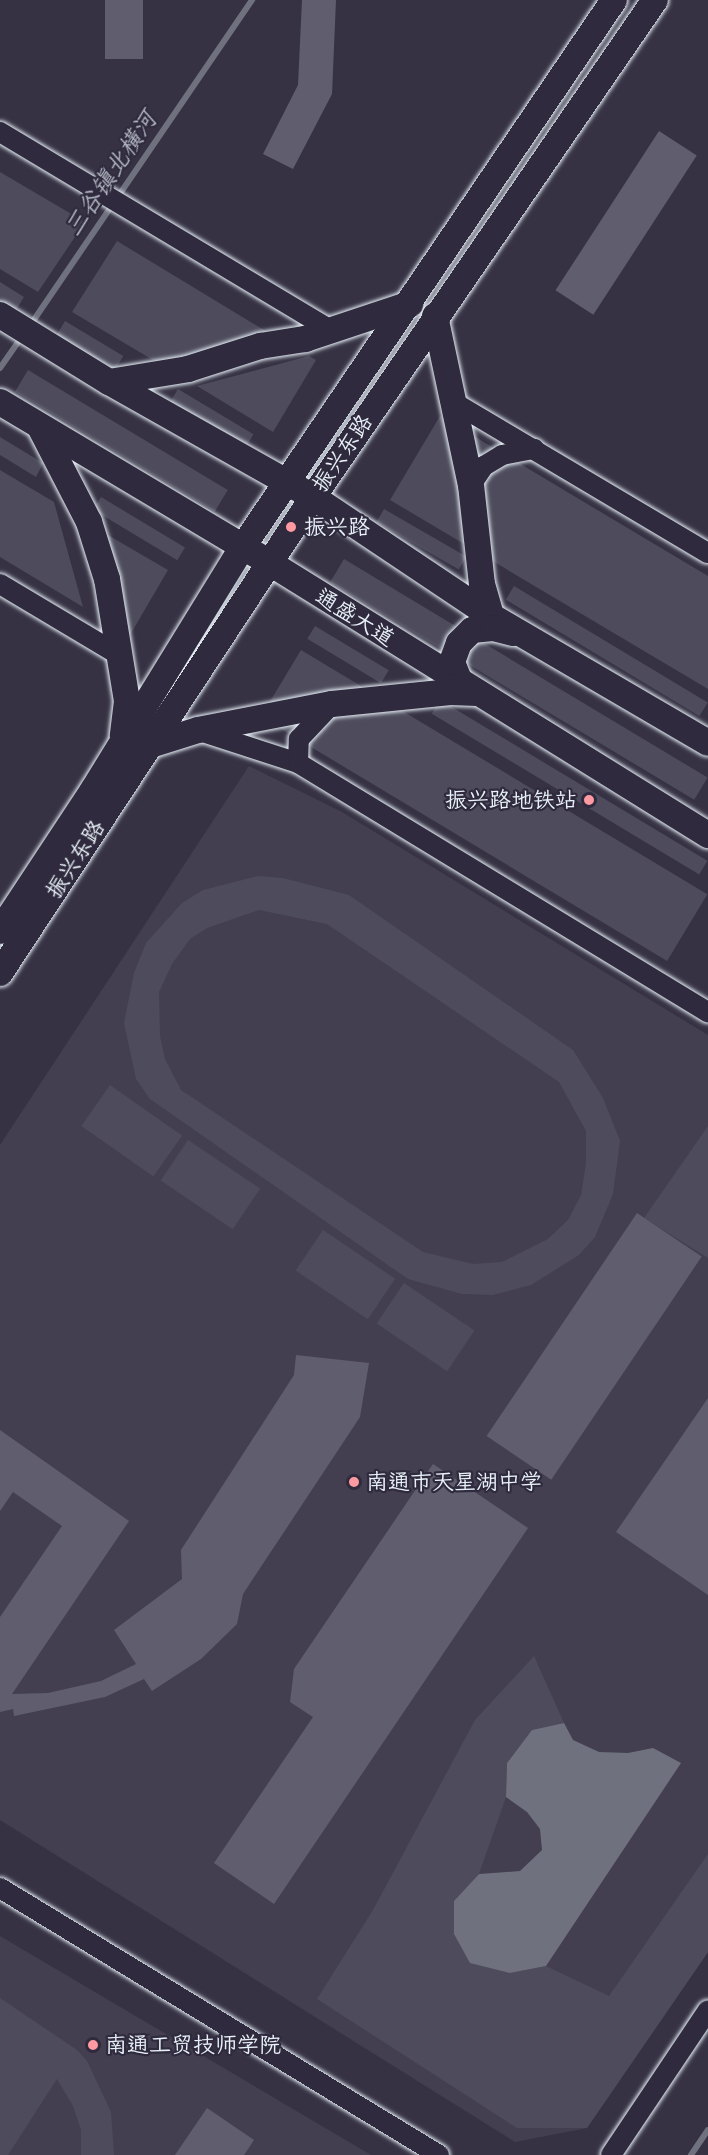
<!DOCTYPE html>
<html>
<head>
<meta charset="utf-8">
<style>
	body { margin:0 }
	#map { position:relative; width:708px; height:2155px; overflow:hidden; background:#363244; font-family:Sriracha,"LXGW WenKai TC",sans-serif }
	div>[style] { position:absolute }
	.built>* { inset:0; background:#433f51 }
	.green>* { inset:0; background:#4d4b5c; transform-origin:0 0 }
	.water>* { inset:0; background:#70717f }
	.stream>* { height:6px; margin:-3px; padding:0 3px; transform-origin:3px; border-radius:3px; background:#70717f }
	.building>* { inset:0; background:#605e6e; transform-origin:0 0 }
	.roads { filter:drop-shadow(0 0 2px #e8f1f8) drop-shadow(0 0 2px #e8f1f8) }
	.minor>* { height:20px; margin:-10px; padding:0 10px; transform-origin:10px; border-radius:10px; background:#2f2a3d }
	.major>* { height:26px; margin:-13px; padding:0 13px; transform-origin:13px; border-radius:13px; background:#2f2a3d }
	.dots>* { width:16px; height:16px; translate:-50% -50%; box-sizing:border-box; border:3px solid #2f2a3d; border-radius:50% }
	span { translate:-50% -50%; white-space:nowrap; text-align:center; line-height:1.15; -webkit-text-stroke:4.5px #2f2a3d; paint-order:stroke }
	.street-label { font-size:22px; color:#e8f1f8 }
	.poi-label { font-size:22px; color:#e8f1f8 }
	.left { translate:0 -50%; text-align:left }
	.right { translate:-100% -50%; text-align:right }
	.water-label { font-size:24px; color:#b2b7c2; font-style:italic }
</style>
</head>
<body>
<div id="map">
	<div class="built">
		<i style="clip-path:polygon(249px 766px,342px 812px,708px 1035px,708px 1952px,587px 2128px,515px 2142px,0 1820px,0 1145px)"></i>
		<i style="clip-path:polygon(0 1936px,371px 2155px,0 2155px)"></i>
	</div>
	<div class="green">
		<i style="clip-path:polygon(0 172px,85px 222px,38px 292px,0 269px)"></i>
		<i style="clip-path:polygon(117px 241px,269px 333px,158px 363px,72px 312px)"></i>
		<i style="clip-path:polygon(0 282px,24px 297px,16px 310px,0 301px)"></i>
		<i style="left:65px;top:321px;width:68px;height:16px;rotate:31deg"></i>
		<i style="clip-path:polygon(309px 356px,316px 360px,273px 432px,197px 386px)"></i>
		<i style="left:28px;top:370px;width:233px;height:25px;rotate:31deg"></i>
		<i style="left:178px;top:389px;width:88px;height:16px;rotate:31deg"></i>
		<i style="clip-path:polygon(440px 416px,708px 576px,708px 689px,390px 500px)"></i>
		<i style="clip-path:polygon(0 437px,43px 463px,36px 477px,0 455px)"></i>
		<i style="clip-path:polygon(0 470px,54px 502px,83px 607px,0 557px)"></i>
		<i style="left:101px;top:497px;width:98px;height:15px;rotate:31deg"></i>
		<i style="left:384px;top:509px;width:95px;height:15px;rotate:30deg"></i>
		<i style="clip-path:polygon(101px 531px,168px 570px,130px 635px,120px 629px)"></i>
		<i style="left:344px;top:559px;width:131px;height:27px;rotate:31deg"></i>
		<i style="left:514px;top:586px;width:226px;height:16px;rotate:31deg"></i>
		<i style="left:315px;top:626px;width:86px;height:15px;rotate:31deg"></i>
		<i style="left:477px;top:639px;width:269px;height:26px;rotate:31deg"></i>
		<i style="left:301px;top:650px;width:474px;height:78px;rotate:31deg"></i>
		<i style="left:440px;top:700px;width:312px;height:16px;rotate:31deg"></i>
		<i style="clip-path:polygon(evenodd,258px 876px,283px 878px,349px 895px,573px 1050px,603px 1098px,620px 1141px,613px 1194px,595px 1237px,579px 1255px,531px 1285px,493px 1295px,462px 1294px,408px 1279px,150px 1099px,136px 1079px,124px 1023px,134px 973px,146px 943px,182px 903px,203px 890px,258px 876px,259px 910px,327px 924px,559px 1082px,586px 1131px,586px 1163px,581px 1195px,568px 1220px,548px 1239px,502px 1262px,473px 1264px,423px 1252px,181px 1090px,165px 1059px,160px 1036px,159px 992px,172px 964px,190px 939px,207px 928px,259px 910px)"></i>
		<i style="left:110px;top:1085px;width:88px;height:50px;rotate:35deg"></i>
		<i style="clip-path:polygon(708px 1126px,708px 1258px,644px 1218px)"></i>
		<i style="left:188px;top:1140px;width:87px;height:49px;rotate:34deg"></i>
		<i style="left:323px;top:1230px;width:87px;height:49px;rotate:34deg"></i>
		<i style="left:404px;top:1283px;width:85px;height:49px;rotate:34deg"></i>
		<i style="clip-path:polygon(534px 1656px,564px 1723px,532px 1730px,507px 1763px,506px 1797px,479px 1874px,454px 1901px,510px 1973px,546px 1966px,609px 1996px,708px 1854px,708px 1952px,587px 2128px,517px 2128px,317px 1999px,373px 1910px,475px 1720px)"></i>
		<i style="clip-path:polygon(0 1998px,77px 2050px,87px 2061px,111px 2112px,114px 2155px,81px 2155px,81px 2130px,73px 2106px,57px 2079px,8px 2155px,0 2155px)"></i>
	</div>
	<div class="water">
		<i style="clip-path:polygon(564px 1723px,573px 1740px,599px 1752px,628px 1753px,653px 1748px,681px 1763px,546px 1966px,510px 1973px,470px 1963px,454px 1934px,454px 1901px,479px 1874px,520px 1871px,542px 1850px,540px 1829px,527px 1812px,506px 1797px,507px 1763px,532px 1730px)"></i>
	</div>
	<div class="stream">
		<i style="left:29px;top:327px;width:396px;rotate:-55.7deg"></i>
		<i style="left:0;top:368px;width:40px;rotate:-55.1deg"></i>
		<i style="left:691px;top:2155px;width:30px;rotate:-56deg"></i>
	</div>
	<div class="building">
		<i style="left:105px;top:0;width:38px;height:59px"></i>
		<i style="clip-path:polygon(302px 0,336px 0,332px 94px,293px 169px,263px 154px,298px 85px)"></i>
		<i style="left:659px;top:131px;width:45px;height:190px;rotate:33deg"></i>
		<i style="left:637px;top:1213px;width:78px;height:269px;rotate:34deg"></i>
		<i style="clip-path:polygon(296px 1355px,369px 1363px,360px 1417px,243px 1594px,237px 1624px,201px 1659px,152px 1691px,144px 1679px,105px 1697px,14px 1716px,13px 1709px,0 1712px,0 1617px,62px 1526px,13px 1492px,0 1511px,0 1430px,129px 1521px,12px 1694px,48px 1693px,101px 1681px,136px 1664px,114px 1630px,182px 1579px,181px 1550px,294px 1375px)"></i>
		<i style="clip-path:polygon(708px 1398px,708px 1595px,616px 1532px)"></i>
		<i style="clip-path:polygon(433px 1464px,528px 1528px,274px 1904px,214px 1863px,313px 1717px,290px 1702px,294px 1669px)"></i>
		<i style="clip-path:polygon(207px 2108px,254px 2140px,244px 2155px,175px 2155px)"></i>
	</div>
	<div class="roads">
		<div class="minor">
			<i style="left:0;top:132px;width:386px;rotate:30.9deg"></i>
			<i style="left:455px;top:403px;width:294px;rotate:30.7deg"></i>
			<i style="left:471px;top:485px;width:23px;rotate:-56deg"></i>
			<i style="left:484px;top:466px;width:21px;rotate:-31deg"></i>
			<i style="left:502px;top:455px;width:33px;rotate:-11deg"></i>
			<i style="left:0;top:584px;width:141px;rotate:30.8deg"></i>
			<i style="left:200px;top:731px;width:103px;rotate:18.1deg"></i>
			<i style="left:298px;top:763px;width:480px;rotate:31.3deg"></i>
			<i style="left:298px;top:763px;width:24px;rotate:-88deg"></i>
			<i style="left:299px;top:739px;width:48px;rotate:-46.7deg"></i>
			<i style="left:0;top:1888px;width:514px;rotate:31.31deg"></i>
			<i style="left:611px;top:2155px;width:174px;rotate:-56.2deg"></i>
		</div>
		<div class="major">
			<i style="left:0;top:315px;width:128px;rotate:31.6deg"></i>
			<i style="left:109px;top:382px;width:234px;rotate:29.4deg"></i>
			<i style="left:313px;top:497px;width:214px;rotate:33.8deg"></i>
			<i style="left:491px;top:616px;width:251px;rotate:30.3deg"></i>
			<i style="left:435px;top:316px;width:173px;rotate:78deg"></i>
			<i style="left:471px;top:485px;width:100px;rotate:83.7deg"></i>
			<i style="left:482px;top:584px;width:33px;rotate:74deg"></i>
			<i style="left:109px;top:382px;width:80px;rotate:-9.3deg"></i>
			<i style="left:188px;top:369px;width:76px;rotate:-17.7deg"></i>
			<i style="left:260px;top:346px;width:46px;rotate:-8.8deg"></i>
			<i style="left:305px;top:339px;width:111px;rotate:-18.4deg"></i>
			<i style="left:0;top:402px;width:314px;rotate:30.8deg"></i>
			<i style="left:270px;top:563px;width:516px;rotate:31.84deg"></i>
			<i style="left:41px;top:429px;width:105px;rotate:62.7deg"></i>
			<i style="left:89px;top:522px;width:60px;rotate:72.5deg"></i>
			<i style="left:107px;top:579px;width:124px;rotate:80.7deg"></i>
			<i style="left:127px;top:701px;width:35px;rotate:97deg"></i>
			<i style="left:460px;top:682px;width:22px;rotate:-112deg"></i>
			<i style="left:452px;top:662px;width:20px;rotate:-70deg"></i>
			<i style="left:459px;top:643px;width:18px;rotate:-45deg"></i>
			<i style="left:472px;top:630px;width:21px;rotate:-5deg"></i>
			<i style="left:493px;top:628px;width:21px;rotate:14deg"></i>
			<i style="left:150px;top:745px;width:50px;rotate:-17.4deg"></i>
			<i style="left:198px;top:730px;width:136px;rotate:-11deg"></i>
			<i style="left:332px;top:704px;width:119px;rotate:-5.8deg"></i>
			<i style="left:450px;top:692px;width:27px;rotate:2deg"></i>
			<i style="left:0;top:931px;width:169px;rotate:-56.6deg"></i>
			<i style="left:93px;top:790px;width:284px;rotate:-58.4deg"></i>
			<i style="left:242px;top:548px;width:662px;rotate:-55.83deg"></i>
			<i style="left:0;top:973px;width:570px;rotate:-56.67deg"></i>
			<i style="left:313px;top:497px;width:603px;rotate:-55.47deg"></i>
		</div>
	</div>
	<div class="dots">
		<i style="left:291px;top:527px;background:#ff9aa2"></i>
		<i style="left:589px;top:800px;background:#ff9aa2"></i>
		<i style="left:354px;top:1482px;background:#ff9aa2"></i>
		<i style="left:93px;top:2045px;background:#ff9aa2"></i>
	</div>
	<div class="street-label">
		<span style="left:342px;top:453px;rotate:-56deg">振兴东路</span>
		<span style="left:355px;top:617px;rotate:32deg">通盛大道</span>
		<span style="left:75px;top:859px;rotate:-57deg">振兴东路</span>
	</div>
	<div class="poi-label">
		<span class="left" style="left:304px;top:527px">振兴路</span>
		<span class="right" style="left:577px;top:800px">振兴路地铁站</span>
		<span class="left" style="left:366px;top:1482px">南通市天星湖中学</span>
		<span class="left" style="left:105px;top:2045px">南通工贸技师学院</span>
	</div>
	<div class="water-label">
		<span style="left:111px;top:174px;rotate:-56deg">三谷镇北横河</span>
	</div>
</div>
</body>
</html>
